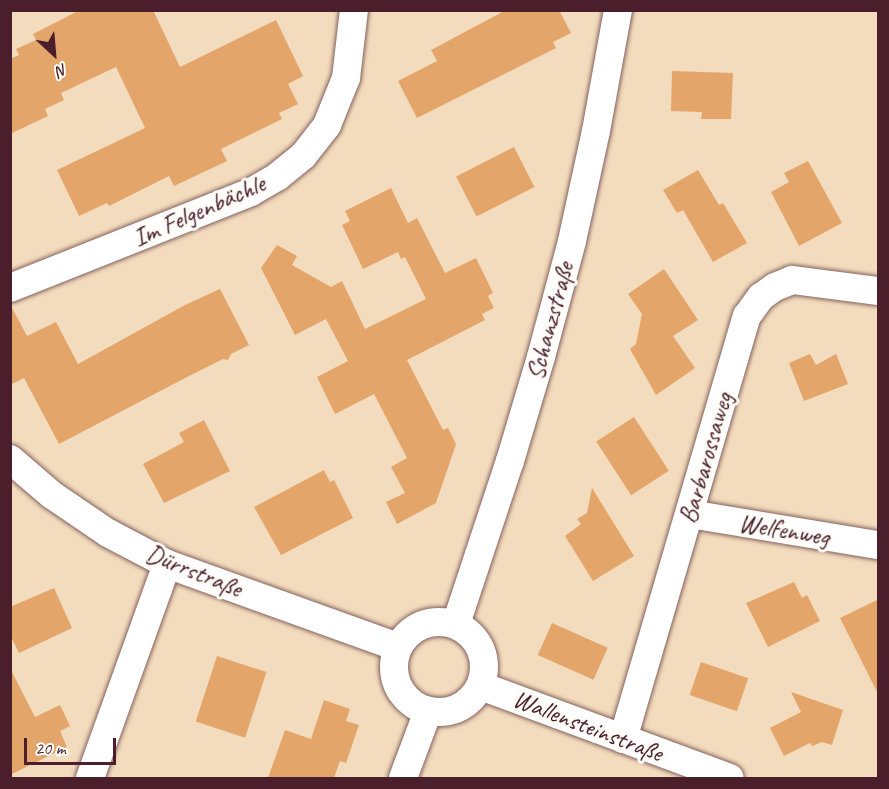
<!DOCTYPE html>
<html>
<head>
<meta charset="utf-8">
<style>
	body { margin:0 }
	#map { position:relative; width:889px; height:789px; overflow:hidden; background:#f3dcbd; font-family:Caveat,sans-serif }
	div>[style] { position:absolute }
	.building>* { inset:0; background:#e4a56b; transform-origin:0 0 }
	.roads { filter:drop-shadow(0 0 2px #85615e) drop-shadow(0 0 2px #85615e) }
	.minor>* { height:28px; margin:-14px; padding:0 14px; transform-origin:14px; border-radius:14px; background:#fff }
	.minor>.ring { margin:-14px; padding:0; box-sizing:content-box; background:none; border:28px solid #fff; border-radius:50% }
	span { translate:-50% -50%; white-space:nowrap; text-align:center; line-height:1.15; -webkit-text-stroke:6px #fdfcf7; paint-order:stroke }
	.street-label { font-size:26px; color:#4a1f2b }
	.frame { position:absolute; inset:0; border:12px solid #4a1f2b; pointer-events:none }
	.north { position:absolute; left:24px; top:24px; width:60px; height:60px; -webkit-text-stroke:4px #fdfcf7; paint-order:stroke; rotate:154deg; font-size:16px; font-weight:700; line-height:24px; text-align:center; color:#4a1f2b }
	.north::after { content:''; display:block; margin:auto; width:21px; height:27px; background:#4a1f2b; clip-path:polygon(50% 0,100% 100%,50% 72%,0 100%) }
	.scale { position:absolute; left:24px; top:738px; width:92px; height:27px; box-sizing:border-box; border:3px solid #4a1f2b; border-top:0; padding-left:8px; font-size:18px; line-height:21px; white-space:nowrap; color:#4a1f2b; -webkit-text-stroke:4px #fdfcf7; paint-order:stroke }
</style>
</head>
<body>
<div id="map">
	<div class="building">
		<i style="clip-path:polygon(80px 10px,153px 10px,180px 67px,276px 20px,303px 76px,288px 84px,298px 104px,279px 113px,282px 119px,221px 149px,227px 161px,174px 186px,169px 176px,109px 206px,107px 203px,79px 216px,57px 170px,145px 128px,116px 67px,61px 93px,64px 100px,45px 109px,48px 116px,10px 134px,10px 59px,19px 55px,16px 49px,36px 40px,33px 34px)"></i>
		<i style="clip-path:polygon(506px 10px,559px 10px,571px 33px,553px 42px,556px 48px,417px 118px,398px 81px,437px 61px,431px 50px)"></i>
		<i style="clip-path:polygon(672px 71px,733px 73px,731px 119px,701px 119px,702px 112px,671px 111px)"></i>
		<i style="left:514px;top:147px;width:45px;height:65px;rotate:63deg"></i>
		<i style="clip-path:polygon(808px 161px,842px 223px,799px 246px,771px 192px,789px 182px,784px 173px)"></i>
		<i style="clip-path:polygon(698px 170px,719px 205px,723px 203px,747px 243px,713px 262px,683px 210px,677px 213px,663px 190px)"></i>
		<i style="clip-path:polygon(391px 188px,408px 223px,417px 218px,445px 273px,476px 258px,493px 293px,488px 296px,494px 308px,482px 314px,485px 320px,407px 360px,443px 430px,448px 428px,456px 444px,436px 503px,397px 524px,386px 502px,405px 493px,391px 467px,407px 458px,374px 394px,335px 414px,317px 377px,348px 361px,326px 319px,295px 335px,261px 268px,277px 245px,297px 256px,292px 265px,331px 287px,342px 281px,365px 329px,426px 299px,405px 257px,401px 259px,398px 252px,363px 269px,342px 225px,350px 221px,345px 211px)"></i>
		<i style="clip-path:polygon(664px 269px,698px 320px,673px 336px,695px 368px,656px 395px,630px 349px,636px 344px,642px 314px,628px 294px)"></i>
		<i style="clip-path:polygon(220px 289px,249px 345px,231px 354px,228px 360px,223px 359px,189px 376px,59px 444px,24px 378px,10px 385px,10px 304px,27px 336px,56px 322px,78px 364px,185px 305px)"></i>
		<i style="clip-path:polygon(810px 354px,816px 365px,836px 354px,848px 384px,804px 401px,789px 363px)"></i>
		<i style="left:634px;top:417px;width:64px;height:45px;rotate:57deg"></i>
		<i style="clip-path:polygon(204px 420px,230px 471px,164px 503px,143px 464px,184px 442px,179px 433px)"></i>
		<i style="clip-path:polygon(324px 470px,330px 482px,334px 480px,353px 518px,281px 555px,254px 507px)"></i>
		<i style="clip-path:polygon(592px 488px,634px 556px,593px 581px,565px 536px,581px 524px,577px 519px,587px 513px)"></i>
		<i style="clip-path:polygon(794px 582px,802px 598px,807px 595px,820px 621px,768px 647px,746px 603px)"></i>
		<i style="clip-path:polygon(54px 588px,72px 628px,19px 653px,10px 635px,10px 607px)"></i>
		<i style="clip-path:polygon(879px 599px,879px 696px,840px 618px)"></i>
		<i style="left:552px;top:623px;width:61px;height:35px;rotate:24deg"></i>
		<i style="left:217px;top:656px;width:52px;height:69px;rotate:18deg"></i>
		<i style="left:701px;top:662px;width:50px;height:35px;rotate:19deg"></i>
		<i style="clip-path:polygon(10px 668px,35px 717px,60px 705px,70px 726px,60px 731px,67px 747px,10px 775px)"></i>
		<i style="clip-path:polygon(791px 692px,843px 710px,832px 745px,822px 742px,812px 746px,810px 743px,784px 756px,770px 728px,801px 712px)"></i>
		<i style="clip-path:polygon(324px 700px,350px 709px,346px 721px,359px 725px,346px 763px,340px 761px,334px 778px,268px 778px,285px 730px,311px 739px)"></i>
	</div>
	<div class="roads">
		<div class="minor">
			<i style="left:10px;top:288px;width:259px;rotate:-21.7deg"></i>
			<i style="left:251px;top:192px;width:30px;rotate:-30deg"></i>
			<i style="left:277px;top:177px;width:33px;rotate:-39deg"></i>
			<i style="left:303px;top:156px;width:39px;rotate:-52deg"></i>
			<i style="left:327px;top:125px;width:51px;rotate:-68deg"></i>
			<i style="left:346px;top:78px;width:68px;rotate:-83.3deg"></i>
			<i style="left:10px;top:459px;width:55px;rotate:40.6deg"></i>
			<i style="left:52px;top:495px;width:68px;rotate:34.2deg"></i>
			<i style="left:108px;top:533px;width:67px;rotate:27.7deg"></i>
			<i style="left:167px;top:564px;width:245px;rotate:19.8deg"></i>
			<i style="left:690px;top:514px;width:191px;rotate:9.4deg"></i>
			<i class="ring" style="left:394px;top:622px;width:62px;height:62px"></i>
			<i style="left:456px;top:624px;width:172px;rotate:-71.7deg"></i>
			<i style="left:510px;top:461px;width:109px;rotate:-73.4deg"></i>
			<i style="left:541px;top:357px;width:120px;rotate:-75deg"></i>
			<i style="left:572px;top:241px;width:113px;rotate:-77.7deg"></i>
			<i style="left:596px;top:131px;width:123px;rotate:-79.7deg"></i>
			<i style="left:481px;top:686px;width:265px;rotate:20.3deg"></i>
			<i style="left:623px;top:739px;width:441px;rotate:-73.7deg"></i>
			<i style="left:747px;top:316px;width:24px;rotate:-54deg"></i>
			<i style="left:761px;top:297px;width:17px;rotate:-36deg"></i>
			<i style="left:775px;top:287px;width:18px;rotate:-22deg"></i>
			<i style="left:792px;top:280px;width:87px;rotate:7.3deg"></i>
			<i style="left:90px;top:778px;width:227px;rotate:-70.2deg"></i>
			<i style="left:403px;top:778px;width:72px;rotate:-69.5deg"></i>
		</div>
	</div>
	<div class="street-label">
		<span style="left:199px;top:211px;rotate:-24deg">Im Felgenbächle</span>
		<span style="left:550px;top:321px;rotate:-75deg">Schanzstraße</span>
		<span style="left:706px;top:458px;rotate:-74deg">Barbarossaweg</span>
		<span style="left:784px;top:530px;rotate:9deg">Welfenweg</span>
		<span style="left:194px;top:571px;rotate:22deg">Dürrstraße</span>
		<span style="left:588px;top:726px;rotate:21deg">Wallensteinstraße</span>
	</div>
	<div class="frame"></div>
	<div class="north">N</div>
	<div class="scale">20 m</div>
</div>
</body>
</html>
